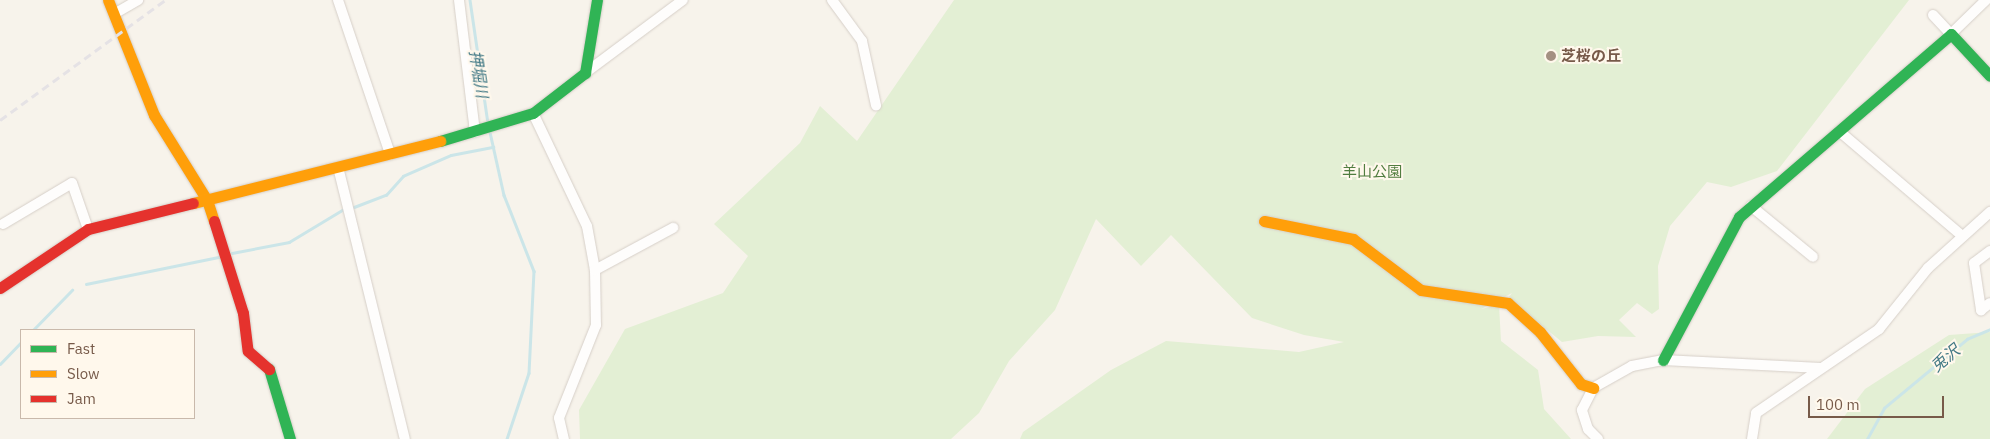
<!DOCTYPE html>
<html>
<head>
<meta charset="utf-8">
<style>
	body { margin:0 }
	#map { position:relative; width:1990px; height:439px; overflow:hidden; background:#f7f3eb; font-family:"IBM Plex Sans","Noto Sans JP",sans-serif }
	div>[style] { position:absolute }
	.green>* { inset:0; background:#e3efd4 }
	.stream>* { height:2.5px; margin:-1.25px; padding:0 1.25px; transform-origin:1.25px; border-radius:1.25px; background:#cbe5e8 }
	.roads { filter:drop-shadow(0 0 1px #d6cfc8) drop-shadow(0 0 1px #d6cfc8) }
	.street>* { height:10px; margin:-5px; padding:0 5px; transform-origin:5px; border-radius:5px; background:#fefdfc }
	.fast>* { height:11px; margin:-5.5px; padding:0 5.5px; transform-origin:5.5px; border-radius:5.5px; background:#30b455 }
	.slow>* { height:11px; margin:-5.5px; padding:0 5.5px; transform-origin:5.5px; border-radius:5.5px; background:#ff9f0a }
	.jam>* { height:11px; margin:-5.5px; padding:0 5.5px; transform-origin:5.5px; border-radius:5.5px; background:#e5322d }
	.rail>* { height:2.5px; margin-top:-1.25px; transform-origin:0; background:repeating-linear-gradient(90deg,#e5e2e5 0 8px,transparent 0 13px) }
	.dots>* { width:14px; height:14px; translate:-50% -50%; box-sizing:border-box; border:2px solid #fff8ec; border-radius:50% }
	span { translate:-50% -50%; white-space:nowrap; text-align:center; line-height:1.15; -webkit-text-stroke:4px #fff8ec; paint-order:stroke }
	.poi-label { font-size:15px; color:#775a49; font-weight:700 }
	.left { translate:0 -50%; text-align:left }
	.park-label { font-size:15px; color:#517d40 }
	.water-label { font-size:16px; color:#3f7784; font-style:italic }
	.legend { position:absolute; left:20px; top:329px; width:175px; height:90px; box-sizing:border-box; background:#fff8ec; border:1px solid #c9b9ab; margin:0; padding:6px 9px; list-style:none; font-size:15px; color:#775a49 }
	.legend li { display:flex; align-items:center; gap:10px; height:25px }
	.legend b { width:25px; border:1px solid #c9b9ab }
	.scale { position:absolute; left:1808px; top:396px; width:136px; height:22px; box-sizing:border-box; border:2px solid #775a49; border-top:0; padding-left:6px; font-size:15px; line-height:18px; white-space:nowrap; color:#775a49; -webkit-text-stroke:4px #fff8ec; paint-order:stroke }
</style>
</head>
<body>
<div id="map">
	<div class="green">
		<i style="clip-path:polygon(954px 0,1909px 0,1777px 171px,1731px 187px,1707px 182px,1670px 226px,1658px 266px,1659px 309px,1652px 314px,1637px 303px,1619px 320px,1636px 337px,1598px 336px,1562px 342px,1508px 298px,1512px 293px,1481px 309px,1499px 305px,1501px 341px,1538px 370px,1544px 409px,1571px 439px,1020px 439px,1023px 432px,1111px 370px,1166px 341px,1299px 352px,1344px 342px,1304px 335px,1252px 318px,1171px 235px,1141px 266px,1096px 219px,1055px 310px,1009px 361px,979px 413px,951px 439px,580px 439px,579px 410px,625px 329px,723px 293px,748px 256px,714px 224px,800px 143px,820px 106px,857px 141px)"></i>
		<i style="clip-path:polygon(1990px 332px,1990px 439px,1827px 439px,1865px 389px,1949px 335px)"></i>
	</div>
	<div class="stream">
		<i style="left:470px;top:0;width:125px;rotate:81.7deg"></i>
		<i style="left:490px;top:132px;width:65px;rotate:77.5deg"></i>
		<i style="left:504px;top:195px;width:82px;rotate:68.5deg"></i>
		<i style="left:534px;top:271px;width:102px;rotate:92.8deg"></i>
		<i style="left:529px;top:373px;width:70px;rotate:108.4deg"></i>
		<i style="left:354px;top:207px;width:34px;rotate:-21deg"></i>
		<i style="left:386px;top:195px;width:25px;rotate:-48deg"></i>
		<i style="left:403px;top:176px;width:52px;rotate:-23.6deg"></i>
		<i style="left:451px;top:155px;width:43px;rotate:-10.8deg"></i>
		<i style="left:232px;top:253px;width:58px;rotate:-10.9deg"></i>
		<i style="left:289px;top:242px;width:62px;rotate:-31.1deg"></i>
		<i style="left:86px;top:284px;width:136px;rotate:-11.5deg"></i>
		<i style="left:33px;top:330px;width:56px;rotate:-45.7deg"></i>
		<i style="left:0;top:364px;width:30px;rotate:-46deg"></i>
		<i style="left:1867px;top:439px;width:35px;rotate:-61deg"></i>
		<i style="left:1884px;top:408px;width:108px;rotate:-39.7deg"></i>
		<i style="left:1967px;top:339px;width:25px;rotate:-23deg"></i>
	</div>
	<div class="roads">
		<div class="street">
			<i style="left:338px;top:0;width:163px;rotate:71.3deg"></i>
			<i style="left:459px;top:0;width:133px;rotate:83.1deg"></i>
			<i style="left:832px;top:0;width:51px;rotate:53.8deg"></i>
			<i style="left:862px;top:41px;width:66px;rotate:77.7deg"></i>
			<i style="left:114px;top:14px;width:28px;rotate:-30deg"></i>
			<i style="left:1933px;top:15px;width:26px;rotate:47deg"></i>
			<i style="left:1951px;top:34px;width:49px;rotate:-44.2deg"></i>
			<i style="left:585px;top:73px;width:122px;rotate:-36.7deg"></i>
			<i style="left:533px;top:113px;width:125px;rotate:64.5deg"></i>
			<i style="left:587px;top:226px;width:45px;rotate:79.7deg"></i>
			<i style="left:595px;top:270px;width:55px;rotate:89deg"></i>
			<i style="left:596px;top:325px;width:100px;rotate:111.7deg"></i>
			<i style="left:559px;top:418px;width:22px;rotate:77deg"></i>
			<i style="left:1839px;top:131px;width:160px;rotate:40.4deg"></i>
			<i style="left:338px;top:167px;width:280px;rotate:76.2deg"></i>
			<i style="left:1751px;top:206px;width:80px;rotate:39.4deg"></i>
			<i style="left:3px;top:224px;width:80px;rotate:-30.7deg"></i>
			<i style="left:72px;top:183px;width:49px;rotate:70.8deg"></i>
			<i style="left:1990px;top:251px;width:20px;rotate:143deg"></i>
			<i style="left:1974px;top:263px;width:48px;rotate:81.5deg"></i>
			<i style="left:1981px;top:310px;width:11px;rotate:-38deg"></i>
			<i style="left:595px;top:270px;width:89px;rotate:-28.3deg"></i>
			<i style="left:1598px;top:439px;width:14px;rotate:-135deg"></i>
			<i style="left:1588px;top:429px;width:20px;rotate:-108deg"></i>
			<i style="left:1582px;top:410px;width:25px;rotate:-63deg"></i>
			<i style="left:1593px;top:388px;width:45px;rotate:-29.4deg"></i>
			<i style="left:1632px;top:366px;width:32px;rotate:-11deg"></i>
			<i style="left:1663px;top:360px;width:158px;rotate:2.9deg"></i>
			<i style="left:1752px;top:439px;width:26px;rotate:-81deg"></i>
			<i style="left:1756px;top:413px;width:149px;rotate:-34.3deg"></i>
			<i style="left:1879px;top:329px;width:78px;rotate:-51.2deg"></i>
			<i style="left:1928px;top:268px;width:84px;rotate:-42.1deg"></i>
		</div>
		<div class="fast">
			<i style="left:440px;top:141px;width:97px;rotate:-16.8deg"></i>
			<i style="left:533px;top:113px;width:66px;rotate:-37.6deg"></i>
			<i style="left:585px;top:73px;width:74px;rotate:-80.7deg"></i>
			<i style="left:1663px;top:360px;width:162px;rotate:-62deg"></i>
			<i style="left:1739px;top:217px;width:280px;rotate:-40.8deg"></i>
			<i style="left:1951px;top:34px;width:57px;rotate:47.1deg"></i>
			<i style="left:269px;top:369px;width:73px;rotate:73.3deg"></i>
		</div>
		<div class="slow">
			<i style="left:108px;top:0;width:124px;rotate:68.2deg"></i>
			<i style="left:154px;top:115px;width:100px;rotate:58.1deg"></i>
			<i style="left:207px;top:200px;width:22px;rotate:72deg"></i>
			<i style="left:193px;top:203px;width:255px;rotate:-14.1deg"></i>
			<i style="left:1264px;top:221px;width:91px;rotate:11.4deg"></i>
			<i style="left:1353px;top:239px;width:85px;rotate:36.9deg"></i>
			<i style="left:1421px;top:290px;width:88px;rotate:8.5deg"></i>
			<i style="left:1508px;top:303px;width:43px;rotate:42.2deg"></i>
			<i style="left:1540px;top:332px;width:66px;rotate:51.7deg"></i>
			<i style="left:1581px;top:384px;width:13px;rotate:18deg"></i>
		</div>
		<div class="jam">
			<i style="left:214px;top:221px;width:96px;rotate:72.5deg"></i>
			<i style="left:243px;top:313px;width:38px;rotate:83deg"></i>
			<i style="left:248px;top:351px;width:28px;rotate:41deg"></i>
			<i style="left:0;top:288px;width:106px;rotate:-33.8deg"></i>
			<i style="left:88px;top:229px;width:108px;rotate:-13.9deg"></i>
		</div>
	</div>
	<div class="rail">
		<i style="left:0;top:120px;width:204px;rotate:-36deg"></i>
	</div>
	<div class="dots">
		<i style="left:1551px;top:56px;background:#a49082"></i>
	</div>
	<div class="poi-label">
		<span class="left" style="left:1561px;top:56px">芝桜の丘</span>
	</div>
	<div class="park-label">
		<span style="left:1372px;top:172px">羊山公園</span>
	</div>
	<div class="water-label">
		<span style="left:479px;top:74px;rotate:81deg">押堀川</span>
		<span style="left:1945px;top:358px;rotate:-40deg">兎沢</span>
	</div>
	<ul class="legend">
	<li><b style="height:6px;background:#30b455"></b>Fast</li>
	<li><b style="height:6px;background:#ff9f0a"></b>Slow</li>
	<li><b style="height:6px;background:#e5322d"></b>Jam</li>
	</ul>
	<div class="scale">100 m</div>
</div>
</body>
</html>
